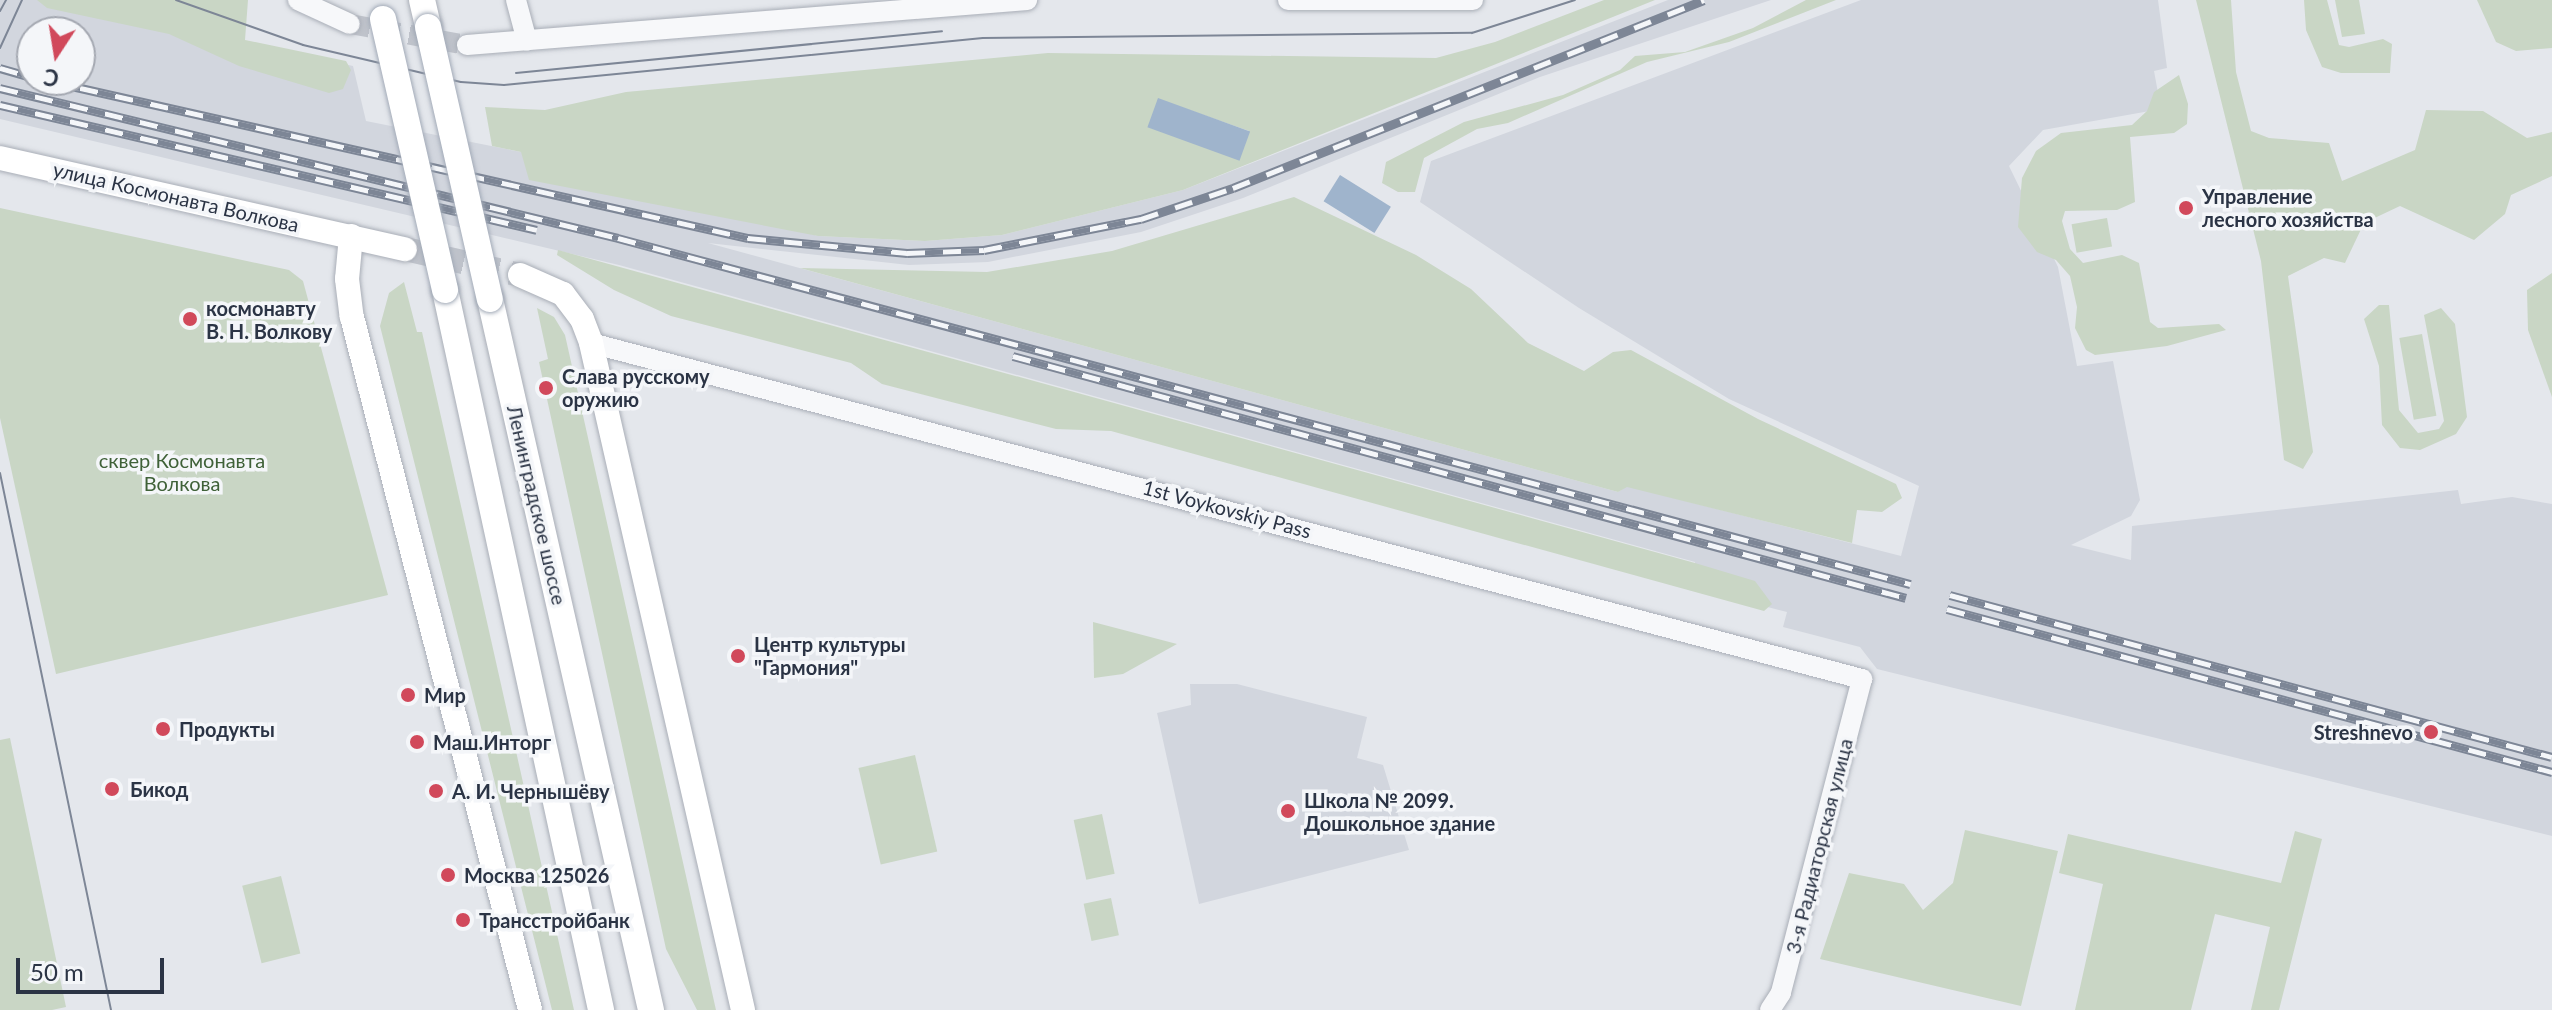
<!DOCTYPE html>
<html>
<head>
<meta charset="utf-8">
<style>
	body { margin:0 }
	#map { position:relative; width:2552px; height:1010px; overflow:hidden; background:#e4e7ec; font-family:Lato,sans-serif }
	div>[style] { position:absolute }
	.built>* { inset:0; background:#d2d6de }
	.green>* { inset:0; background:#c9d6c5; transform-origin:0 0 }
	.water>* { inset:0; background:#9fb4cc; transform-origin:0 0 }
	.tertiary-tunnel>* { height:20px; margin-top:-10px; transform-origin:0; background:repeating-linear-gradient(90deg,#bfc3cb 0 20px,transparent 0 30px) }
	.secondary-tunnel>* { height:24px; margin-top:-12px; transform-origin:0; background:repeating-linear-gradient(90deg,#bfc3cb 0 24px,transparent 0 36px) }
	.roads { filter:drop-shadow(0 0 2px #a9aeb7) drop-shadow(0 0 2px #a9aeb7) }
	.tertiary>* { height:20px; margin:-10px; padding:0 10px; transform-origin:10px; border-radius:10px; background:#f7f8fa }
	.secondary>* { height:24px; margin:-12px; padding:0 12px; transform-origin:12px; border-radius:12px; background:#fff }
	.primary>* { height:26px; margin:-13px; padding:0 13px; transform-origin:13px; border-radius:13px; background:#fff }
	.tram>* { height:2px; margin:-1px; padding:0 1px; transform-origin:1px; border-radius:1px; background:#7d8696 }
	.rail>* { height:9px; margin-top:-4.5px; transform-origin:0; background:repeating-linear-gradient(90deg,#f4f6f9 0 18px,#7d8696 0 36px); box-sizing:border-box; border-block:2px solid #7d8696 }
	.bridges { filter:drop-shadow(0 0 2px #a3abb8) drop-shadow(0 0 2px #a3abb8) }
	.primary-bridge>* { height:26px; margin:-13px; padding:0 13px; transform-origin:13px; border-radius:13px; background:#fff }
	.dots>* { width:22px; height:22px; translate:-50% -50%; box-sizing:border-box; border:4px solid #f4f6f9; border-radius:50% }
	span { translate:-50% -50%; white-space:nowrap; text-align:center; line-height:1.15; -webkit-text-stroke:7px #f4f6f9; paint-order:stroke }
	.poi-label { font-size:20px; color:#2b3445; font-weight:700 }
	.left { translate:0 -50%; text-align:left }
	.right { translate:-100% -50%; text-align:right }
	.street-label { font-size:20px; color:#2b3445 }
	.park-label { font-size:20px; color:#3f6138 }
	.north { position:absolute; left:16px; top:16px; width:80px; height:80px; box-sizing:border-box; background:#f4f6f9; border:2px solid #a4a8b1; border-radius:50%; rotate:192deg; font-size:22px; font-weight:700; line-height:32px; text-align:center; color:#2b3445 }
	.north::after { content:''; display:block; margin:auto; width:28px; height:36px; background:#d1495b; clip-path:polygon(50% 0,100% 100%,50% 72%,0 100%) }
	.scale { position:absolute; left:16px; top:958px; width:148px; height:36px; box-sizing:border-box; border:4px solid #2b3445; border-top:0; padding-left:10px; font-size:24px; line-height:28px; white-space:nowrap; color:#2b3445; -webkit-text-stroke:6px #f4f6f9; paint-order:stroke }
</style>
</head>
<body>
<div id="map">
	<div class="built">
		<i style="clip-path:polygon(evenodd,0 0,52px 0,353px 66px,366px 121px,521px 152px,818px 236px,925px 241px,1002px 235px,1183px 190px,1668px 0,1771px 0,1540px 77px,1243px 198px,1141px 232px,988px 262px,909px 265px,708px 243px,1618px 492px,1627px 486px,1901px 556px,1919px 486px,1729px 399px,1579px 308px,1420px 202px,1431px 161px,1861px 0,2158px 0,2167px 68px,2154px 71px,2161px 109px,2043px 130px,2009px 166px,2058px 267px,2077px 366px,2113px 361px,2140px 500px,2131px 516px,2071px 545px,2131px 560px,2132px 526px,2458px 490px,2461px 504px,2512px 497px,2552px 504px,2552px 836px,1877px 669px,1860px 647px,1783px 627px,1787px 612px,1695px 588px,1695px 562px,619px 265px,0 119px,0 0,32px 32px,80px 32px,80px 80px,32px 80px,32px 32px)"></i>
		<i style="clip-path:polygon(1190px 684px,1237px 684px,1367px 717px,1357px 758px,1383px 765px,1409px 850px,1199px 904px,1157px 713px,1191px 705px)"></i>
	</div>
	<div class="green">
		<i style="clip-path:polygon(37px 0,248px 0,245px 40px,346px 61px,351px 70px,343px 89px,329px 93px,239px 66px,169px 34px,47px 8px)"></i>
		<i style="clip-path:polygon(evenodd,1604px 0,1655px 0,1183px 190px,1002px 235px,925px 241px,818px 236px,529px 180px,521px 152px,492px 146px,485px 107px,545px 110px,626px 92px,1048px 53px,1436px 58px,1495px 42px,1604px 0,1158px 99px,1249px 131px,1239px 159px,1158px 99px)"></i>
		<i style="clip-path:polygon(1806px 0,1836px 0,1729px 42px,1647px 62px,1508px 123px,1477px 129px,1424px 158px,1415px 192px,1398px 192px,1382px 183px,1386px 162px,1464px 122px,1563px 95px,1620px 70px,1635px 56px,1685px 52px,1753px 28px)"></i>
		<i style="clip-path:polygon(2196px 0,2231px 0,2236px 72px,2251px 131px,2269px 138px,2329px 143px,2342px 181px,2415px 150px,2426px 110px,2483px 111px,2527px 138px,2552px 132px,2552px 176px,2511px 195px,2505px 214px,2474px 240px,2400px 206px,2364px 223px,2345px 263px,2324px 258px,2288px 276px,2313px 452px,2303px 469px,2284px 460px,2261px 261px)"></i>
		<i style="clip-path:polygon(2304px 0,2327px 0,2339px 45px,2349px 47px,2383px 39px,2392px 44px,2390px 73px,2341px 73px,2322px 67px,2306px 30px)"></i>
		<i style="clip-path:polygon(2335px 0,2359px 0,2365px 34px,2342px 37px)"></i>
		<i style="clip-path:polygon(2477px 0,2552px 0,2552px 48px,2516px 51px,2496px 42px)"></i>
		<i style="clip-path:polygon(2179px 75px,2188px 104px,2187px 124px,2174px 133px,2130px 137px,2135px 202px,2117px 210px,2065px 211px,2062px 221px,2070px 249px,2083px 263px,2122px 255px,2139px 263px,2150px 322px,2158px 328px,2219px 324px,2226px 330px,2167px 346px,2095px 355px,2086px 350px,2075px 328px,2077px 307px,2070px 276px,2056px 260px,2037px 252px,2018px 227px,2022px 178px,2036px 151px,2061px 133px,2132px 125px,2147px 111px,2154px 92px)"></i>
		<i style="clip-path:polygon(1294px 197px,1416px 255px,1471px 289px,1528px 343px,1584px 371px,1613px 352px,1631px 350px,1758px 419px,1896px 484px,1902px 498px,1882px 512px,1857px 510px,1852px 543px,1627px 487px,1618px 492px,800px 268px,987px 272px,1112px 251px)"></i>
		<i style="clip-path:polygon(0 208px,289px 270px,303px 281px,388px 595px,56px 674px,0 418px)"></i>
		<i style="left:2107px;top:218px;width:29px;height:36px;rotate:80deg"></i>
		<i style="clip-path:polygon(558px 250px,1695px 563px,1755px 581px,1772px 604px,1764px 611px,1111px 431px,1056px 429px,882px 384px,851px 363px,671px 316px,614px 290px,557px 255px)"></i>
		<i style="clip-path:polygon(2552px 273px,2552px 397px,2528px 330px,2527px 290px)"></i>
		<i style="clip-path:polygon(404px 282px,417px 332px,422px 332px,574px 1010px,552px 1010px,380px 326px,389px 293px)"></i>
		<i style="clip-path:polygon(2379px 305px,2389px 305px,2399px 410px,2418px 433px,2439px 429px,2444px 421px,2424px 315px,2441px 308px,2455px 324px,2467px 417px,2456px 434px,2420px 450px,2400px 448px,2382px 425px,2379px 366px,2364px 319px)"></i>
		<i style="clip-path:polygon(537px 308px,554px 317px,565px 335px,716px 1010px,697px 1010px,666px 949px,539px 362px,548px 359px)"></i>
		<i style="left:2422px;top:334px;width:83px;height:23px;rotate:80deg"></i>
		<i style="clip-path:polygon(1093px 622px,1177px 644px,1123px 674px,1094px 678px)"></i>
		<i style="clip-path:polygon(10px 738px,66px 1007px,52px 1010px,0 1010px,0 740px)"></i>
		<i style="left:915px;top:755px;width:99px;height:58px;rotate:77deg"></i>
		<i style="left:1102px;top:814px;width:61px;height:29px;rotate:78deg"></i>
		<i style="clip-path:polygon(1965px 830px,2058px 851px,2021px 1006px,1820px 959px,1849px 873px,1904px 884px,1923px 910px,1953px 883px)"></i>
		<i style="clip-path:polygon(2295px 831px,2322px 839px,2279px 1010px,2251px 1010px,2270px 927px,2215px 914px,2191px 1010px,2075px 1010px,2103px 884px,2059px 873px,2068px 834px,2281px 883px)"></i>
		<i style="left:281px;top:876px;width:80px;height:40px;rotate:76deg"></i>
		<i style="left:1111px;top:898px;width:38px;height:28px;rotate:78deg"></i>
	</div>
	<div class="water">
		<i style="left:1158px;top:98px;width:98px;height:31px;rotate:20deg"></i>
		<i style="left:1340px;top:175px;width:60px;height:31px;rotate:32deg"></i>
	</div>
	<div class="tertiary-tunnel">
		<i style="left:350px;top:24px;width:119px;rotate:10.2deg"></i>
	</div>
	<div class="secondary-tunnel">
		<i style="left:405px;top:249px;width:118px;rotate:12.7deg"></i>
	</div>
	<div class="roads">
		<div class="tertiary">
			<i style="left:298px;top:0;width:57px;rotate:24.8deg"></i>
			<i style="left:516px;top:0;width:42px;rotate:75deg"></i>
			<i style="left:1288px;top:0;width:185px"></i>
			<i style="left:467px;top:45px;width:562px;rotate:-4.59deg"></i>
			<i style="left:591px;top:343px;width:1315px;rotate:14.81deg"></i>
			<i style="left:1862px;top:679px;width:324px;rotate:104.5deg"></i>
			<i style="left:1781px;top:993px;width:20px;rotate:123deg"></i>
		</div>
		<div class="secondary">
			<i style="left:0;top:158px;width:415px;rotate:12.7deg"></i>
			<i style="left:351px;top:236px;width:43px;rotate:95.3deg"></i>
			<i style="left:347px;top:279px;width:38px;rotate:83deg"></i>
			<i style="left:352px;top:317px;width:715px;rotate:75.59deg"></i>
			<i style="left:520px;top:275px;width:47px;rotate:23.8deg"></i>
			<i style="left:563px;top:294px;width:31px;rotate:53deg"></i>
			<i style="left:582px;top:319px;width:26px;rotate:69deg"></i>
			<i style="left:591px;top:343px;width:684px;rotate:77.16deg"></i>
		</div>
		<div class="primary">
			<i style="left:422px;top:0;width:28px;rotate:77deg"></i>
			<i style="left:445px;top:290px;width:737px;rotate:77.77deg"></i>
			<i style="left:490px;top:299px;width:729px;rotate:77.24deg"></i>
		</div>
	</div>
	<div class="tram">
		<i style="left:176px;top:0;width:135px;rotate:19.5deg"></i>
		<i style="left:303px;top:45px;width:162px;rotate:13.2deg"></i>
		<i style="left:461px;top:82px;width:43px;rotate:4deg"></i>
		<i style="left:504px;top:85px;width:481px;rotate:-5.6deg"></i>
		<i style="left:983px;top:38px;width:489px;rotate:-0.6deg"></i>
		<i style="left:1472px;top:33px;width:108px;rotate:-17.8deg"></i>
		<i style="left:0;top:11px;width:13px;rotate:-61deg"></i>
		<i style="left:0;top:48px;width:53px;rotate:-65.4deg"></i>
		<i style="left:516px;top:73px;width:428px;rotate:-5.6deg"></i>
		<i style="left:0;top:473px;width:548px;rotate:78.32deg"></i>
	</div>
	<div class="rail">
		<i style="left:0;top:68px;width:33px;rotate:16deg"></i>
		<i style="left:45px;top:80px;width:721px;rotate:12.67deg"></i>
		<i style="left:748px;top:238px;width:160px;rotate:5.4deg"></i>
		<i style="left:907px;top:253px;width:77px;rotate:-2.2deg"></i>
		<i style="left:984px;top:250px;width:160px;rotate:-11.2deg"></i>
		<i style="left:1141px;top:219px;width:97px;rotate:-18.6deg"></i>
		<i style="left:1233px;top:188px;width:507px;rotate:-21.76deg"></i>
		<i style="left:0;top:88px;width:636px;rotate:13.64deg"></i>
		<i style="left:618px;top:238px;width:1338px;rotate:14.99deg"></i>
		<i style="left:0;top:105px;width:551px;rotate:13.1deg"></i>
		<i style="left:1013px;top:356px;width:925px;rotate:15.16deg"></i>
		<i style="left:1950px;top:595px;width:623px;rotate:15.06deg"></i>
		<i style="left:1947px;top:609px;width:627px;rotate:15.08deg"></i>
	</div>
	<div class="bridges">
		<div class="primary-bridge">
			<i style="left:383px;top:19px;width:278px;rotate:77.1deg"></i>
			<i style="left:428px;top:27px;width:279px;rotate:77.2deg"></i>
		</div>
	</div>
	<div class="dots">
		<i style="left:2186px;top:208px;background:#d1495b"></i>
		<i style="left:190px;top:319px;background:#d1495b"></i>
		<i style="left:546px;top:388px;background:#d1495b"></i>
		<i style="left:738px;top:656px;background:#d1495b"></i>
		<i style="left:408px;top:695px;background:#d1495b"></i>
		<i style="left:163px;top:729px;background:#d1495b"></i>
		<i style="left:2431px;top:732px;background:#d1495b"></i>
		<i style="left:417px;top:742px;background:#d1495b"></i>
		<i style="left:112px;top:789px;background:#d1495b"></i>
		<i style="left:436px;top:791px;background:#d1495b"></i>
		<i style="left:1288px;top:811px;background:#d1495b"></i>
		<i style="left:448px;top:875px;background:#d1495b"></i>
		<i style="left:463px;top:920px;background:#d1495b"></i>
	</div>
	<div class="poi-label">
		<span class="left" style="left:2202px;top:208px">Управление<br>лесного хозяйства</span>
		<span class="left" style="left:206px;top:320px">космонавту<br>В. Н. Волкову</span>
		<span class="left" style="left:562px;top:388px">Слава русскому<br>оружию</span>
		<span class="left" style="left:754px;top:656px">Центр культуры<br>"Гармония"</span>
		<span class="left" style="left:424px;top:695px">Мир</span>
		<span class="left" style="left:179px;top:729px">Продукты</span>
		<span class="right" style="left:2413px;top:732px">Streshnevo</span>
		<span class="left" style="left:433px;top:742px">Маш.Инторг</span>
		<span class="left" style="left:130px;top:789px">Бикод</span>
		<span class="left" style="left:452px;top:791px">А. И. Чернышёву</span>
		<span class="left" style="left:1304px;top:812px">Школа № 2099.<br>Дошкольное здание</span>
		<span class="left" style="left:464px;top:875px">Москва 125026</span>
		<span class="left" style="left:479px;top:920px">Трансстройбанк</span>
	</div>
	<div class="street-label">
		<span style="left:176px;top:197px;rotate:13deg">улица Космонавта Волкова</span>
		<span style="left:537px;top:505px;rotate:77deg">Ленинградское шоссе</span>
		<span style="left:1227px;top:509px;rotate:15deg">1st Voykovskiy Pass</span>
		<span style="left:1819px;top:846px;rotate:-76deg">3-я Радиаторская улица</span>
	</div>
	<div class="park-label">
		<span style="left:182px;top:472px">сквер Космонавта<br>Волкова</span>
	</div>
	<div class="north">С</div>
	<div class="scale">50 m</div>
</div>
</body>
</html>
